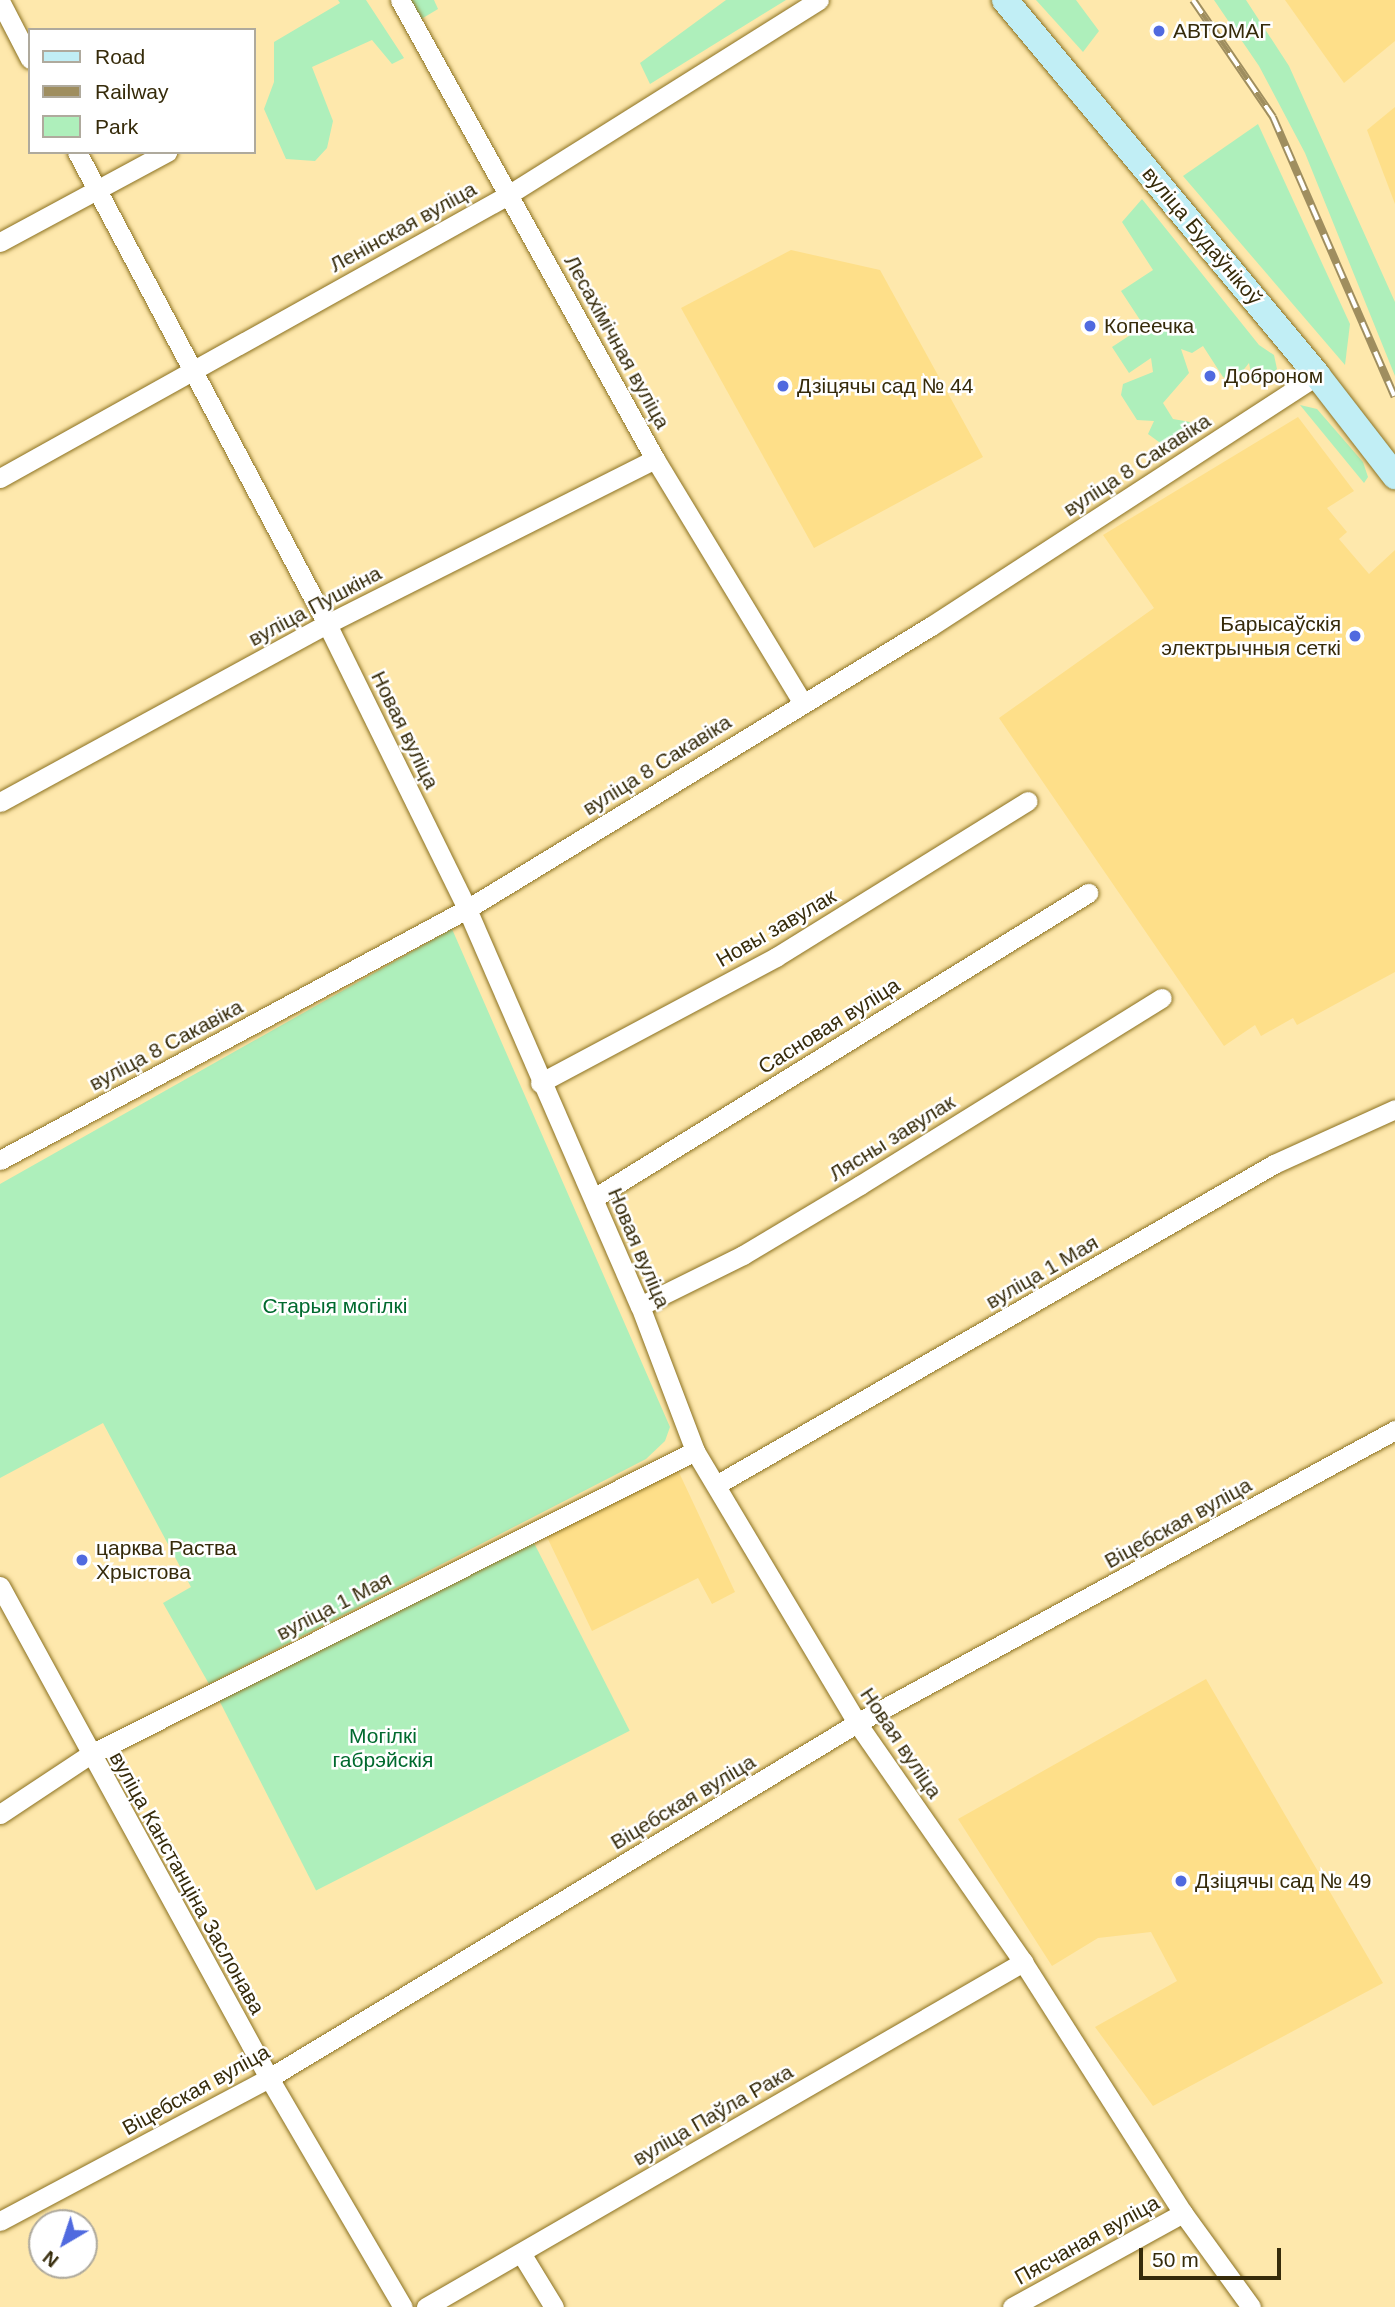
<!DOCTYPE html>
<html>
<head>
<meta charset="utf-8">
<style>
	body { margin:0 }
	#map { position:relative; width:1395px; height:2307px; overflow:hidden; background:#fee8ac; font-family:Helvetica,sans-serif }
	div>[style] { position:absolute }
	.built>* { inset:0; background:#fedf89 }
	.green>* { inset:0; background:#aeefbb; transform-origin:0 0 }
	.roads { filter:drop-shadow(0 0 2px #8b7121) drop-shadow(0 0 2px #8b7121) }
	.minor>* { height:19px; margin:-9.5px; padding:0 9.5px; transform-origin:9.5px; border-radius:9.5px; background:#fff }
	.secondary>* { height:26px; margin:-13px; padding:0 13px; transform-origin:13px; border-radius:13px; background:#c1eef5 }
	.rail>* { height:8px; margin-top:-4px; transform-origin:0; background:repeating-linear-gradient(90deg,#fff 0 16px,#9f8e5f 0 32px); box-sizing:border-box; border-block:2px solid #9f8e5f }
	.dots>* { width:19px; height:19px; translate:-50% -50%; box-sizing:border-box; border:4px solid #fff; border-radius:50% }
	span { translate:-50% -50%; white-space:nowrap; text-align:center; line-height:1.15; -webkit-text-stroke:5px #fff; paint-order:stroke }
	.poi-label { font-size:21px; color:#362b0a }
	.left { translate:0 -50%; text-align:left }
	.right { translate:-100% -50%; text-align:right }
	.street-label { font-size:21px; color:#362b0a }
	.park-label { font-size:21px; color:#006a2e }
	.legend { position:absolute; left:28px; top:28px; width:228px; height:126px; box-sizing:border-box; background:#fff; border:2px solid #afaa9d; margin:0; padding:9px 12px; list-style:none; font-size:21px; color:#362b0a }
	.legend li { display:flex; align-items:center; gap:14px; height:35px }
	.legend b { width:35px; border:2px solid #afaa9d }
	.north { position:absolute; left:28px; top:2209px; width:70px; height:70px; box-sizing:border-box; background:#fff; border:2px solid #afaa9d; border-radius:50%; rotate:219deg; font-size:19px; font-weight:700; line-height:28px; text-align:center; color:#362b0a }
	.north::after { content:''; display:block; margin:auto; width:24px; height:32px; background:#506adf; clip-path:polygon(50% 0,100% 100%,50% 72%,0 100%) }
	.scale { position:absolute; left:1139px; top:2248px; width:142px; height:32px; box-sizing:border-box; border:4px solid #362b0a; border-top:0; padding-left:9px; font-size:21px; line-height:24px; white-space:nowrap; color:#362b0a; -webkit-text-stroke:5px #fff; paint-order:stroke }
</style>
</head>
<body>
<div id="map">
	<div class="built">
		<i style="clip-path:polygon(1285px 0,1395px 0,1395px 41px,1344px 83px)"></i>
		<i style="clip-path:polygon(1395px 107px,1395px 204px,1367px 130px)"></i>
		<i style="clip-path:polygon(791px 250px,880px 270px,983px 457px,814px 548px,681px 308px)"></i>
		<i style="clip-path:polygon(1298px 417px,1354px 491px,1327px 508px,1347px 532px,1339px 539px,1369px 574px,1395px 550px,1395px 972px,1297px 1025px,1293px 1018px,1261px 1036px,1255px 1025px,1224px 1046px,999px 718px,1154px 608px,1103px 535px)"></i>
		<i style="clip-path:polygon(676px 1466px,735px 1592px,712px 1604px,698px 1578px,592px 1631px,546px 1535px)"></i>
		<i style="clip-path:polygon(1206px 1679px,1383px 1983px,1153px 2106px,1095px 2027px,1177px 1981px,1151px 1932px,1098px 1938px,1052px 1966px,958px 1819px)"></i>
	</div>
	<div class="green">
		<i style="clip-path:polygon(338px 0,366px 0,404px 58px,392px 64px,372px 40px,312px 67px,333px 121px,327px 148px,315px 161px,286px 159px,264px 109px,274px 82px,274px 42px,340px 3px)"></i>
		<i style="clip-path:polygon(400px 0,434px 0,438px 9px,413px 24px)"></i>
		<i style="clip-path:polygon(726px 0,786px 0,650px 84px,640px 63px)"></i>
		<i style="clip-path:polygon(1036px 0,1076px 0,1099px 31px,1083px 52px)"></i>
		<i style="clip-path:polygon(1214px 0,1246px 0,1289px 66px,1395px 302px,1395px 376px,1305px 153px,1259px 66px)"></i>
		<i style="clip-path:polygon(1258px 124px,1350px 324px,1345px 365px,1183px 176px)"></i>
		<i style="clip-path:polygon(1142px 199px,1259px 345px,1274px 355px,1277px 369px,1260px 383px,1252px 378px,1249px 363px,1233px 383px,1223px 377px,1203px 346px,1192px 353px,1181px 349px,1189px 373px,1163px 403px,1173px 419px,1190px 422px,1192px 436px,1170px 450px,1148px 434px,1154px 421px,1137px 420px,1121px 395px,1123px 384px,1153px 372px,1151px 358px,1129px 373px,1112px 347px,1144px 326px,1121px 291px,1153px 270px,1122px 222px)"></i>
		<i style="clip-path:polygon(1300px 405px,1317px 409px,1363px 462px,1368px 477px,1364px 483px)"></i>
		<i style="clip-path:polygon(452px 929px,670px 1427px,665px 1441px,646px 1459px,209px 1684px,163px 1603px,191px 1587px,103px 1423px,0 1478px,0 1184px)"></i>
		<i style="left:533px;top:1541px;width:213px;height:352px;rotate:63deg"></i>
	</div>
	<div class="roads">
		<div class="minor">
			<i style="left:400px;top:0;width:525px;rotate:60.95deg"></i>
			<i style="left:655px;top:459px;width:284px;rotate:58.8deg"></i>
			<i style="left:0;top:1px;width:65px;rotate:62.7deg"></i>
			<i style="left:77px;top:152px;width:534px;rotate:62.09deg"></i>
			<i style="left:327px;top:624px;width:318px;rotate:63.8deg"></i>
			<i style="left:467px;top:909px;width:433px;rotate:66.5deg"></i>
			<i style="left:640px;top:1306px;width:155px;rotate:69.2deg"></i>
			<i style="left:695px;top:1451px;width:317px;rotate:59.2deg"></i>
			<i style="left:857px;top:1723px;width:291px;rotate:55.2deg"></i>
			<i style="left:1023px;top:1962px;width:298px;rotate:57.5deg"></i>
			<i style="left:1183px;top:2213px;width:116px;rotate:54.1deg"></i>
			<i style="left:0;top:242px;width:190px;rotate:-28.3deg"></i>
			<i style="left:0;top:478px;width:582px;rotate:-29.12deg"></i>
			<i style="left:508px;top:195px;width:367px;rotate:-32.1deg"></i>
			<i style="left:0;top:802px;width:372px;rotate:-28.6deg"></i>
			<i style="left:327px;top:624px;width:367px;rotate:-26.7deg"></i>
			<i style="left:540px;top:1083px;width:268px;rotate:-28.1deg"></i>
			<i style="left:776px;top:957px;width:296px;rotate:-31.8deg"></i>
			<i style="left:0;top:1160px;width:530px;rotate:-28.26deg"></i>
			<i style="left:467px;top:909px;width:543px;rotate:-31.38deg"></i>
			<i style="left:931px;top:626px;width:460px;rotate:-33deg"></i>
			<i style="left:594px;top:1198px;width:581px;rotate:-31.69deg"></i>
			<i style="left:640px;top:1306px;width:115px;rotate:-26.3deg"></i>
			<i style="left:743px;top:1255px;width:136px;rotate:-30.9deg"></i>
			<i style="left:860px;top:1185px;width:355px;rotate:-31.8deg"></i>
			<i style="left:716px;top:1485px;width:644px;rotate:-29.91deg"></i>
			<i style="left:1274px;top:1164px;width:133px;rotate:-24.4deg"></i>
			<i style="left:0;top:1586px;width:561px;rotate:61.33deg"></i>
			<i style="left:269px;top:2078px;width:265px;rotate:59.7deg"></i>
			<i style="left:0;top:1814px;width:107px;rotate:-33.5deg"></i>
			<i style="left:89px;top:1755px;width:678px;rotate:-26.64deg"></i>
			<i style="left:0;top:2221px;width:305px;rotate:-28deg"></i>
			<i style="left:269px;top:2078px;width:687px;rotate:-31.12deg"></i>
			<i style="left:857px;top:1723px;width:613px;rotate:-28.57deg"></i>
			<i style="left:521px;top:2253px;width:63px;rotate:58.6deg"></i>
			<i style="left:426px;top:2307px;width:690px;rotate:-30.02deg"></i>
			<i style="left:1012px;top:2307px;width:195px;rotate:-28.8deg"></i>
		</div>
		<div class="secondary">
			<i style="left:1005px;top:0;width:488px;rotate:50.2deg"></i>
			<i style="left:1317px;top:375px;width:128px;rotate:52.3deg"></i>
		</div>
	</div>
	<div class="rail">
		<i style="left:1193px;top:0;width:142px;rotate:55.6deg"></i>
		<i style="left:1273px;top:117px;width:305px;rotate:66.5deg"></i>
	</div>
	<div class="dots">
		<i style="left:1159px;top:31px;background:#506adf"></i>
		<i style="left:1090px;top:326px;background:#506adf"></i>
		<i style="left:1210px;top:376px;background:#506adf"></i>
		<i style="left:783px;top:386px;background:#506adf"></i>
		<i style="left:1355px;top:636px;background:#506adf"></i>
		<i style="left:82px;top:1560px;background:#506adf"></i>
		<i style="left:1181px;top:1881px;background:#506adf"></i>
	</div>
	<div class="poi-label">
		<span class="left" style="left:1173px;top:31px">АВТОМАГ</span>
		<span class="left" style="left:1104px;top:326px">Копеечка</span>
		<span class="left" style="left:1224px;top:376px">Доброном</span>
		<span class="left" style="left:797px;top:386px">Дзіцячы сад № 44</span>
		<span class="right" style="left:1341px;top:636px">Барысаўскія<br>электрычныя сеткі</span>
		<span class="left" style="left:96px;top:1560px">царква Раства<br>Хрыстова</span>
		<span class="left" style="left:1195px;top:1881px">Дзіцячы сад № 49</span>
	</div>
	<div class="street-label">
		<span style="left:403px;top:227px;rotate:-29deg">Ленінская вуліца</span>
		<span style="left:1202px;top:236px;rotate:50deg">вуліца Будаўнікоў</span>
		<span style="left:617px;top:342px;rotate:61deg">Лесахімічная вуліца</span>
		<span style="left:1137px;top:465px;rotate:-33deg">вуліца 8 Сакавіка</span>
		<span style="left:315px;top:606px;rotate:-28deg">вуліца Пушкіна</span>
		<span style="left:405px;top:730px;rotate:64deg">Новая вуліца</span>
		<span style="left:657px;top:765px;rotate:-32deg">вуліца 8 Сакавіка</span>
		<span style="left:776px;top:928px;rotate:-30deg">Новы завулак</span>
		<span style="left:829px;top:1026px;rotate:-32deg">Сасновая вуліца</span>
		<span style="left:166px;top:1045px;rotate:-28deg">вуліца 8 Сакавіка</span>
		<span style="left:892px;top:1138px;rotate:-32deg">Лясны завулак</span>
		<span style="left:639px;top:1248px;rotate:67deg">Новая вуліца</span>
		<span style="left:1042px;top:1272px;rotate:-30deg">вуліца 1 Мая</span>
		<span style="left:1178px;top:1523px;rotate:-29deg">Віцебская вуліца</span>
		<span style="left:334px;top:1606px;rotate:-27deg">вуліца 1 Мая</span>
		<span style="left:901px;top:1743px;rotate:56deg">Новая вуліца</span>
		<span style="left:683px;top:1802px;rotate:-31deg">Віцебская вуліца</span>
		<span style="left:187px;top:1883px;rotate:61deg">вуліца Канстанціна Заслонава</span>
		<span style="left:196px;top:2090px;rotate:-29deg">Віцебская вуліца</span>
		<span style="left:713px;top:2115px;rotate:-30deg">вуліца Паўла Рака</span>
		<span style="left:1087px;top:2240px;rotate:-29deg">Пясчаная вуліца</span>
	</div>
	<div class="park-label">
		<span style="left:335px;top:1306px">Старыя могілкі</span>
		<span style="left:383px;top:1748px">Могілкі<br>габрэйскія</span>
	</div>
	<ul class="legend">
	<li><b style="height:9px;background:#c1eef5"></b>Road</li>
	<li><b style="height:9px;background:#9f8e5f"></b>Railway</li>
	<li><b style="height:19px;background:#aeefbb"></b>Park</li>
	</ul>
	<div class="north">N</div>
	<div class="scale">50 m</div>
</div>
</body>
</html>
